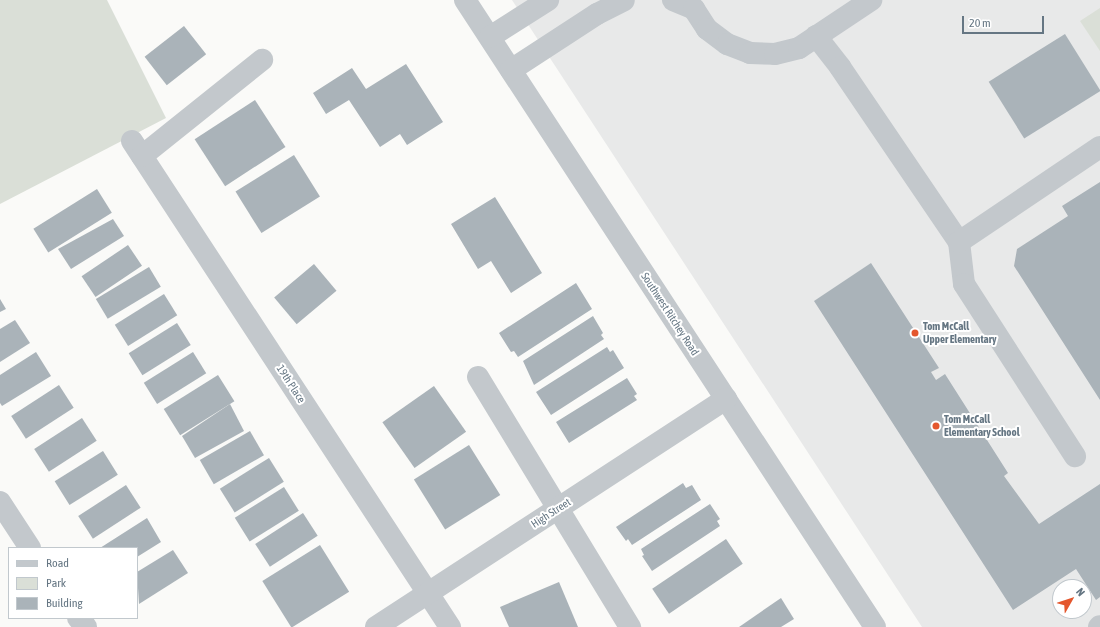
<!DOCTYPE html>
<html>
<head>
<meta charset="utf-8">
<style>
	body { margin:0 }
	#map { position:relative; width:1100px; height:627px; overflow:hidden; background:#fafaf8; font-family:"Asap Condensed",sans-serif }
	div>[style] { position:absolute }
	.built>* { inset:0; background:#e8e9e9 }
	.green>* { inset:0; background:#dadfd7 }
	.building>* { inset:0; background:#aab3b9; transform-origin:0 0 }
	.minor>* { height:22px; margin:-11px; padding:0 11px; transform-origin:11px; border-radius:11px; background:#c3c8cc }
	.dots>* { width:11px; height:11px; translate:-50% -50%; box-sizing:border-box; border:2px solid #fff; border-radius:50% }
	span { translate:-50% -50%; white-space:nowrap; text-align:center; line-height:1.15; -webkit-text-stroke:4px #fff; paint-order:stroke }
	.street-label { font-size:11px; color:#657683 }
	.poi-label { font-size:11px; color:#657683; font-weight:700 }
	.left { translate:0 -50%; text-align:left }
	.legend { position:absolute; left:8px; top:547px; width:130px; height:72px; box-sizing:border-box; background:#fff; border:1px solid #c1c8cd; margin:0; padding:5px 7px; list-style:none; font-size:12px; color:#657683 }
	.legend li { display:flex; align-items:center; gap:8px; height:20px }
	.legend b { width:20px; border:1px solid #c1c8cd }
	.north { position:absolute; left:1052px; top:579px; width:40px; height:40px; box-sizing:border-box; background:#fff; border:1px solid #c1c8cd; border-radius:50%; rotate:51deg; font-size:11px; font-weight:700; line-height:16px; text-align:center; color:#657683 }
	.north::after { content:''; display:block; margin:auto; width:14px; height:18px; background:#e4572e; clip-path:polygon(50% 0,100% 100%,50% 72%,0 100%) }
	.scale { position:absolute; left:962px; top:16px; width:82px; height:18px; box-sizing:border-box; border:2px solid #657683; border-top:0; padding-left:5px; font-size:12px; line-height:14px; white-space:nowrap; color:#657683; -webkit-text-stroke:3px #fff; paint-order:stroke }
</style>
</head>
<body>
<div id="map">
	<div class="built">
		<i style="clip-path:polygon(evenodd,512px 0,1100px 0,1100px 627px,922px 627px,512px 0,1060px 587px,1084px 587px,1084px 611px,1060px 611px,1060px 587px)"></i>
	</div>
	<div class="green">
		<i style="clip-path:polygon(0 0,107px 0,166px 118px,0 204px)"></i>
		<i style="clip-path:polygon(1100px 8px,1100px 51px,1080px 21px)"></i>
	</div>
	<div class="building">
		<i style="left:184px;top:26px;width:36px;height:50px;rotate:52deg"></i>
		<i style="left:1065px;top:34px;width:67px;height:90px;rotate:58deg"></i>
		<i style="clip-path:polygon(406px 64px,443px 122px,407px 145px,400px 134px,380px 147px,349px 100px,326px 114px,313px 93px,352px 68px,366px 89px)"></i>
		<i style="left:255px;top:100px;width:56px;height:72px;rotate:57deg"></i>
		<i style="left:294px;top:155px;width:49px;height:69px;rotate:58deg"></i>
		<i style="clip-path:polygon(1100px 182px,1100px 400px,1014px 266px,1017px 249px,1068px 216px,1062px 206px)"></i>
		<i style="left:97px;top:189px;width:28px;height:75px;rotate:58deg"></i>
		<i style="clip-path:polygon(495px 197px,542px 273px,511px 293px,491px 261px,478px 269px,451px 224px)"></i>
		<i style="clip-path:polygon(113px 219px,124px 236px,71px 269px,58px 249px)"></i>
		<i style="left:128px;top:245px;width:25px;height:56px;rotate:56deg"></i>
		<i style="clip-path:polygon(871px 263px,939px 368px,931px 372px,936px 380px,945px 374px,1008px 473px,1004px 476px,1039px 524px,1100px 484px,1100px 597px,1096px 600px,1076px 569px,1013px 610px,814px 301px)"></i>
		<i style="left:314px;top:264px;width:35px;height:52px;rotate:50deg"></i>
		<i style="left:149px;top:267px;width:23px;height:62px;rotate:59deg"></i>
		<i style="clip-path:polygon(576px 283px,592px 309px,518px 357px,514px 351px,511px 352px,499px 333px)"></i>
		<i style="left:164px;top:294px;width:25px;height:58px;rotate:58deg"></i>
		<i style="clip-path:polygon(0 299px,6px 309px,0 312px)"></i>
		<i style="clip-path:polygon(593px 316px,603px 333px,601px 335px,604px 339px,534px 385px,523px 361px)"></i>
		<i style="clip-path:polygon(15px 320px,30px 343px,0 362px,0 329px)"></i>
		<i style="left:177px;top:323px;width:26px;height:57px;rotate:58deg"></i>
		<i style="clip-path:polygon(607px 347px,610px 352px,613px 350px,624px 368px,551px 415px,536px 392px)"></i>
		<i style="clip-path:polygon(36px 352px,51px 376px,2px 406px,0 403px,0 375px)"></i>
		<i style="left:193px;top:352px;width:25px;height:58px;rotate:58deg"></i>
		<i style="left:218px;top:375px;width:31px;height:64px;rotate:58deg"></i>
		<i style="clip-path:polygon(627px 378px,637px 394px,634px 396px,637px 400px,569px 443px,556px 422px)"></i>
		<i style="left:59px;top:385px;width:27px;height:57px;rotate:57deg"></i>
		<i style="left:434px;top:386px;width:56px;height:63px;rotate:55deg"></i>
		<i style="clip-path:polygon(230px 404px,244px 431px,195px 458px,182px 436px)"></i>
		<i style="left:82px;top:418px;width:27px;height:57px;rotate:57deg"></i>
		<i style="left:250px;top:431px;width:28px;height:58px;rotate:60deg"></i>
		<i style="left:469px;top:445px;width:59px;height:65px;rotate:58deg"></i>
		<i style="left:103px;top:451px;width:28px;height:57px;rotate:58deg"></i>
		<i style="left:269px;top:458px;width:28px;height:58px;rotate:58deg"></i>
		<i style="clip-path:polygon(683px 483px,686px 488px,692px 485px,701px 500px,632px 545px,628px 539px,626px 541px,616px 527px)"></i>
		<i style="left:126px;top:485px;width:27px;height:57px;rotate:57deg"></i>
		<i style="left:284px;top:487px;width:28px;height:58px;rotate:58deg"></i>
		<i style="clip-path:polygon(710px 504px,720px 519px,717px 521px,720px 526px,652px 571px,642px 556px,644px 555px,641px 549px)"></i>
		<i style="left:303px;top:513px;width:27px;height:57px;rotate:57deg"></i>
		<i style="clip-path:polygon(147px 518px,161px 542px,137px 557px,137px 548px,100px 548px)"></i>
		<i style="left:726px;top:539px;width:30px;height:89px;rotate:56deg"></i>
		<i style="left:320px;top:545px;width:55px;height:68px;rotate:58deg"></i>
		<i style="clip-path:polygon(173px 550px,188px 573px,139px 604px,137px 572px)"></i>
		<i style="clip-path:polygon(559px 582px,578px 627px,509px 627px,500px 607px)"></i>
		<i style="clip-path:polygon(781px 598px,794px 619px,781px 627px,739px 627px)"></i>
	</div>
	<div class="minor">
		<i style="left:465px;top:0;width:749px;rotate:56.82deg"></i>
		<i style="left:673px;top:0;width:23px;rotate:23deg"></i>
		<i style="left:694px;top:9px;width:24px;rotate:57deg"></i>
		<i style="left:707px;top:29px;width:25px;rotate:37deg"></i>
		<i style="left:727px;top:44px;width:25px;rotate:21deg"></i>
		<i style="left:750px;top:53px;width:25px;rotate:2deg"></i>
		<i style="left:775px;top:54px;width:25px;rotate:-14deg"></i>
		<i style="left:799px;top:48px;width:87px;rotate:-33.7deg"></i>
		<i style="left:816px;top:36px;width:39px;rotate:52deg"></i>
		<i style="left:840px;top:67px;width:212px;rotate:55.8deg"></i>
		<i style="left:959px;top:242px;width:42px;rotate:83.2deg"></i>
		<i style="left:964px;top:284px;width:205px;rotate:57.2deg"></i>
		<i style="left:490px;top:37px;width:69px;rotate:-32.5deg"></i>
		<i style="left:511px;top:70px;width:103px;rotate:-33.1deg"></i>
		<i style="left:597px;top:14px;width:30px;rotate:-27deg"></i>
		<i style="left:132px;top:141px;width:581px;rotate:56.8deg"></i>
		<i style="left:142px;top:156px;width:154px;rotate:-38.7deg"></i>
		<i style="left:959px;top:242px;width:170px;rotate:-34deg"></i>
		<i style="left:478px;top:377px;width:293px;rotate:58.7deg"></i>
		<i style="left:0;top:502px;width:55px;rotate:56.9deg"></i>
		<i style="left:78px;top:618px;width:12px;rotate:48deg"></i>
		<i style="left:376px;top:627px;width:418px;rotate:-33.1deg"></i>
		<i style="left:1099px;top:627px;width:1px;rotate:-45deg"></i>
	</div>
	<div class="dots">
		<i style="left:915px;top:333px;background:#e4572e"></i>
		<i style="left:936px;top:426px;background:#e4572e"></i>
	</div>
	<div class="street-label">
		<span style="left:670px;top:314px;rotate:57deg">Southwest Ritchey Road</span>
		<span style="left:291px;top:384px;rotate:57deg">19th Place</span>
		<span style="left:551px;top:513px;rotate:-33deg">High Street</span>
	</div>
	<div class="poi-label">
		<span class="left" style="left:923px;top:333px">Tom McCall<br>Upper Elementary</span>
		<span class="left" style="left:944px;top:426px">Tom McCall<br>Elementary School</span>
	</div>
	<ul class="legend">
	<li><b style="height:5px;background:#c3c8cc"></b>Road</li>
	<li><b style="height:11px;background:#dadfd7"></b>Park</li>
	<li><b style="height:11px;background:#aab3b9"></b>Building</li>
	</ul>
	<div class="north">N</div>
	<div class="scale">20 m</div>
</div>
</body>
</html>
